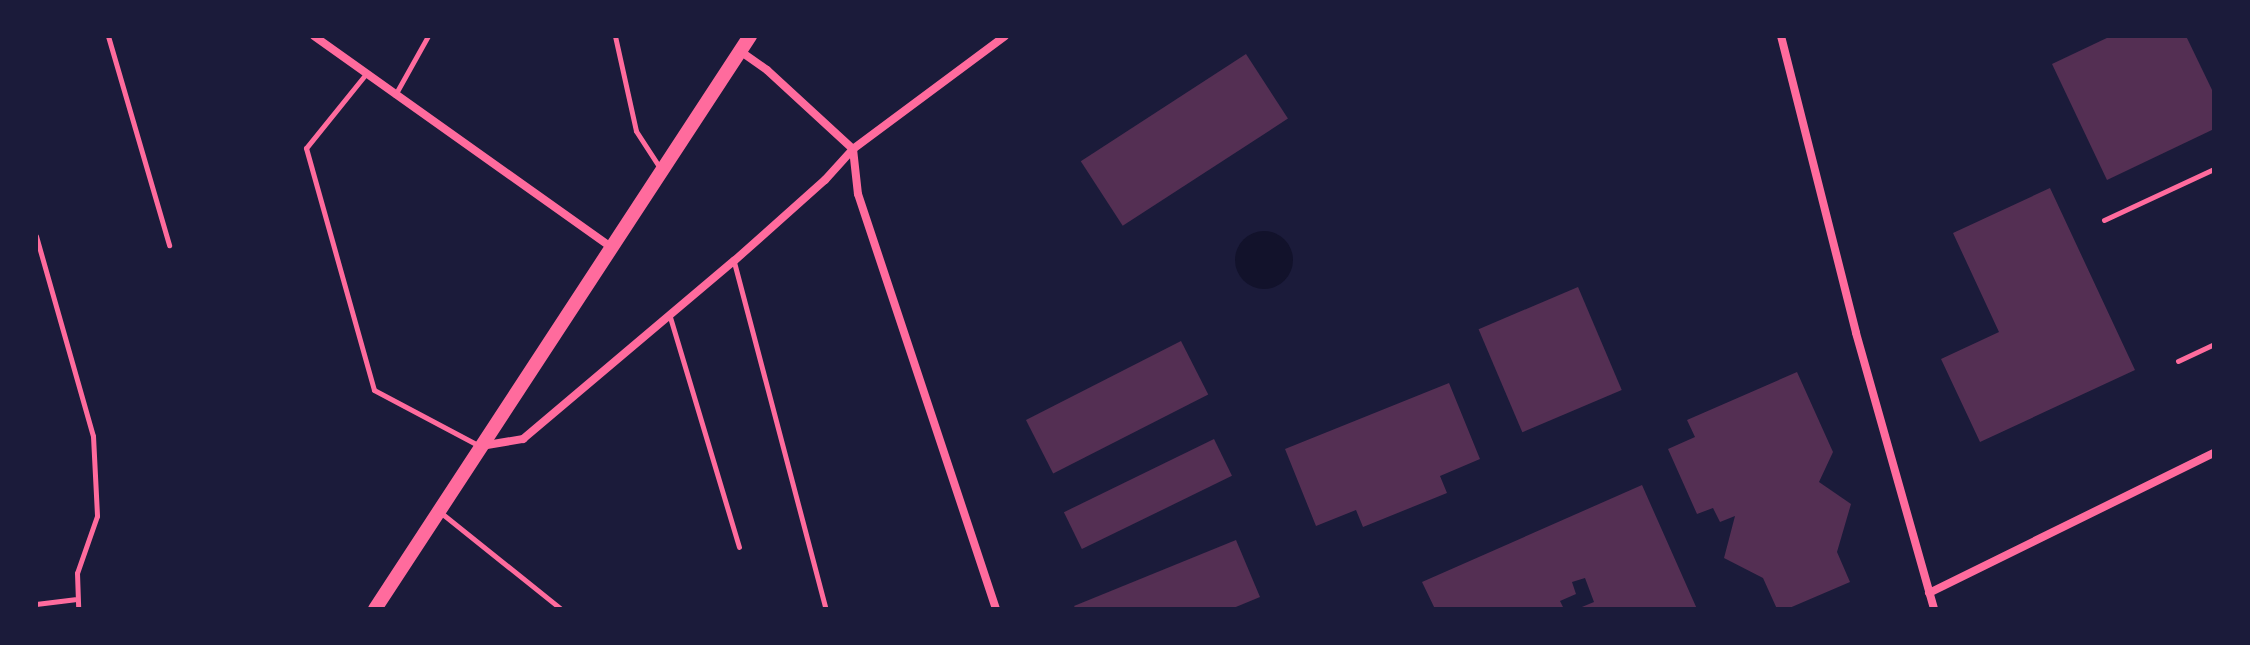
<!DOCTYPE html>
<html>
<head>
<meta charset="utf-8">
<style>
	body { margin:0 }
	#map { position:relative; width:2250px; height:645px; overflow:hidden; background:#1b1b3a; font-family:"Libre Baskerville",serif }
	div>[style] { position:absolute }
	.water>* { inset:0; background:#12122b }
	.round { border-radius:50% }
	.building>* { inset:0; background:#542f53; transform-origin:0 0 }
	.service>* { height:5px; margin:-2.5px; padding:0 2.5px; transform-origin:2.5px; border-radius:2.5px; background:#ff6b9d }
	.minor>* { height:8px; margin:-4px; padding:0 4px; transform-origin:4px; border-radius:4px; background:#ff6b9d }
	.secondary>* { height:14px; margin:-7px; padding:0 7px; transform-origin:7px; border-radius:7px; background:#ff6b9d }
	span { translate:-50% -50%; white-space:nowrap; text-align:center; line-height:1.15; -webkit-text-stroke:8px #1b1b3a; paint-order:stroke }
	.frame { position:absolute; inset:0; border:38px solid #1b1b3a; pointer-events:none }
</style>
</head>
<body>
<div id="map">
	<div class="water">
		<i class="round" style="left:1235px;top:231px;width:58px;height:58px"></i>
	</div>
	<div class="building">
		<i style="clip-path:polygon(2111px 36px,2186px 36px,2214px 94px,2214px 129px,2107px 180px,2052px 64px)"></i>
		<i style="left:1246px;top:54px;width:77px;height:197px;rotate:57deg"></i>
		<i style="clip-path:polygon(2050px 188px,2135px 370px,1980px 442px,1941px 359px,1999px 332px,1953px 233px)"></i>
		<i style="left:1578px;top:287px;width:112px;height:108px;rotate:67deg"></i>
		<i style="left:1181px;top:341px;width:60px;height:174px;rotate:63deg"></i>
		<i style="clip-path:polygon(1797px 372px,1833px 452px,1819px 482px,1851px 504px,1837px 552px,1850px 582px,1787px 609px,1777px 609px,1763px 578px,1724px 558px,1735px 516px,1720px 522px,1713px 508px,1697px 514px,1668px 449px,1695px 437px,1687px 420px)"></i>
		<i style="clip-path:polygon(1449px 383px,1480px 459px,1440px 476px,1447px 493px,1363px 527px,1356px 510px,1316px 526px,1285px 449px)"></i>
		<i style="left:1214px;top:439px;width:41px;height:167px;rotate:64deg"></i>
		<i style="clip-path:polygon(1642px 485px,1697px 609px,1577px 609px,1594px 602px,1585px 578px,1572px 582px,1576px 594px,1560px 601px,1564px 609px,1435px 609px,1422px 582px)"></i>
		<i style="clip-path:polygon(1236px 540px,1260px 597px,1231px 609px,1076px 609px,1074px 606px)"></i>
	</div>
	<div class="service">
		<i style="left:108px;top:36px;width:218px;rotate:73.7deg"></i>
		<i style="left:615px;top:36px;width:97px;rotate:77.5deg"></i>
		<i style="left:636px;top:131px;width:44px;rotate:57deg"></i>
		<i style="left:365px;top:75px;width:94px;rotate:128.9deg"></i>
		<i style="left:306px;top:148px;width:251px;rotate:74.3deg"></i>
		<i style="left:374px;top:390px;width:118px;rotate:27.9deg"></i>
		<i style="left:395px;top:95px;width:68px;rotate:-60.8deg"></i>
		<i style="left:2104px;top:220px;width:121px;rotate:-24.9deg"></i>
		<i style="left:36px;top:236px;width:208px;rotate:74.1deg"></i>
		<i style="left:93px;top:436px;width:80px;rotate:87.1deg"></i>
		<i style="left:97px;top:516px;width:60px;rotate:109.3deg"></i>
		<i style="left:77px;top:573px;width:36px;rotate:88deg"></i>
		<i style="left:734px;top:262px;width:359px;rotate:75.2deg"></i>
		<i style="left:670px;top:317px;width:240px;rotate:73.3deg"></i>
		<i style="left:2178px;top:361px;width:40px;rotate:-25deg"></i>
		<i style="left:440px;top:512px;width:155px;rotate:38.7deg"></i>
		<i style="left:36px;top:604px;width:39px;rotate:-7deg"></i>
	</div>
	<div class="minor">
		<i style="left:314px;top:36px;width:366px;rotate:35.4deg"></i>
		<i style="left:1781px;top:36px;width:306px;rotate:75.8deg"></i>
		<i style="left:1856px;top:333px;width:287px;rotate:74.2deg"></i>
		<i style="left:740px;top:51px;width:33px;rotate:35deg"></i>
		<i style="left:767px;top:70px;width:117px;rotate:42.6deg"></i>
		<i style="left:853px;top:149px;width:45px;rotate:83.7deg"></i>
		<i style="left:858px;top:194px;width:437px;rotate:71.6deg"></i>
		<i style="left:481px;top:446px;width:43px;rotate:-9.5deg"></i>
		<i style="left:523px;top:439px;width:276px;rotate:-40.2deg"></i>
		<i style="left:734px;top:261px;width:122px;rotate:-41.7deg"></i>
		<i style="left:825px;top:180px;width:42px;rotate:-47.9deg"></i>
		<i style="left:853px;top:149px;width:189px;rotate:-36.6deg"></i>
		<i style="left:1929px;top:593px;width:318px;rotate:-26.2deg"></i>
	</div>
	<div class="secondary">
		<i style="left:375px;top:609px;width:685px;rotate:-56.8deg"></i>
	</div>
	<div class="frame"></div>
</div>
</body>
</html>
